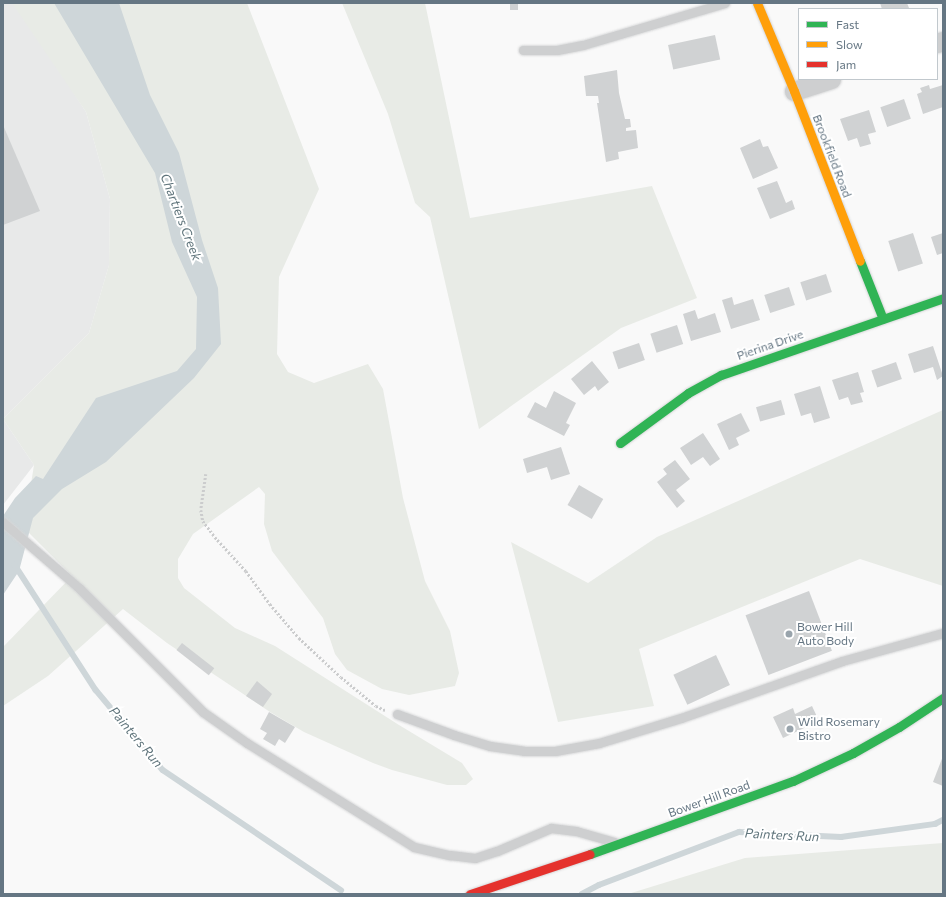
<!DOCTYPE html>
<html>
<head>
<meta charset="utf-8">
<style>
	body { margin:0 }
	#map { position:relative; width:946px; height:897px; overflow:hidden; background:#f9f9f9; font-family:Commissioner,sans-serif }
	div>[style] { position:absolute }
	.built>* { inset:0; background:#e8e9e9 }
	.green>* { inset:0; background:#e8ebe6 }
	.water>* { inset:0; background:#ced6d9 }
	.stream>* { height:5.5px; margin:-2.75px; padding:0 2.75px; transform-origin:2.75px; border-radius:2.75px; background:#ced6d9 }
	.building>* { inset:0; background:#d0d2d3; transform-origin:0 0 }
	.path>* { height:2.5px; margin-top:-1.25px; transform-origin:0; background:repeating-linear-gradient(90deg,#cbcccd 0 2px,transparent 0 4px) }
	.roads { filter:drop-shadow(0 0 1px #d5d6d7) drop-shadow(0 0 1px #d5d6d7) }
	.lane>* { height:9px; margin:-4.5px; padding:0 4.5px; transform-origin:4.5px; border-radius:4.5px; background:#cecfd0 }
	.street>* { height:19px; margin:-9.5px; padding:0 9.5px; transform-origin:9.5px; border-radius:9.5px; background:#cecfd0 }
	.fast>* { height:9px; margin:-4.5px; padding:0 4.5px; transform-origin:4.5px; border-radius:4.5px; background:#30b455 }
	.slow>* { height:9px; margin:-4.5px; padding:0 4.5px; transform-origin:4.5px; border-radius:4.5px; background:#ff9f0a }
	.jam>* { height:9px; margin:-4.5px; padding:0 4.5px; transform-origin:4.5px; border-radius:4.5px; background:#e5322d }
	.dots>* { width:11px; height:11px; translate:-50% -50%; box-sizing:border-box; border:2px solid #fff; border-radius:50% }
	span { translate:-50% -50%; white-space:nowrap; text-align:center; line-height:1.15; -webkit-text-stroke:4px #fff; paint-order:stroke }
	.street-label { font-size:12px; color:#657683 }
	.poi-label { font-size:12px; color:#657683 }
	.left { translate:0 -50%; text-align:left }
	.water-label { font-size:13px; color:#60757c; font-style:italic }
	.frame { position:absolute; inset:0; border:4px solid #657683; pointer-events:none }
	.legend { position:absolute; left:798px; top:8px; width:140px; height:72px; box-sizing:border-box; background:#fff; border:1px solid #c1c8cd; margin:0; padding:5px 7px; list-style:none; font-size:12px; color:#657683 }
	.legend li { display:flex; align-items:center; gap:8px; height:20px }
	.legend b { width:20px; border:1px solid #c1c8cd }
</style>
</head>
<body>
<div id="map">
	<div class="built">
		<i style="clip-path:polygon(3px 3px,16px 3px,86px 112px,110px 199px,109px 265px,89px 333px,3px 419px,34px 465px,3px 505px)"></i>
	</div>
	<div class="green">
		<i style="clip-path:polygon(12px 3px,247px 3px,319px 189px,279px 277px,277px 354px,288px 372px,314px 383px,368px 364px,383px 389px,403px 498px,425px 581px,450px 631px,459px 673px,455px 686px,409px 695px,382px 689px,347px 670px,335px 654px,323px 618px,272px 551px,264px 524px,265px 494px,259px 487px,193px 534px,178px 559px,178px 578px,184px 588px,235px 628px,275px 646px,399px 725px,462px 763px,473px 779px,466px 785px,447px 785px,392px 770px,373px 763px,304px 732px,270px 712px,167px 643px,123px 609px,48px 676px,3px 706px,3px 647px,72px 576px,24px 528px,34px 465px,3px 419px,89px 333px,109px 265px,110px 199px,86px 112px)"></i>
		<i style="clip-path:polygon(342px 3px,425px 3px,470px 218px,652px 186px,697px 298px,621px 328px,479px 429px,430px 217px,415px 203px,388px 114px)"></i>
		<i style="clip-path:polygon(943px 410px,943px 586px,860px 559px,639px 649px,654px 706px,558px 722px,511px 542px,588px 583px,657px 537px)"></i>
		<i style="clip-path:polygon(943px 843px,943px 894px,628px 894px,745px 858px)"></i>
	</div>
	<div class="water">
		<i style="clip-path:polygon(54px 3px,119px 3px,150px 95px,179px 153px,202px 240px,218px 288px,221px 344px,194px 378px,106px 462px,62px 489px,33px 518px,19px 571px,3px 595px,3px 516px,15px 498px,36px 476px,43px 479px,96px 398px,177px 371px,196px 349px,197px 297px,172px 242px,155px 173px)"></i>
	</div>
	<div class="stream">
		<i style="left:15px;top:565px;width:149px;rotate:57.1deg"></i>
		<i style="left:96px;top:690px;width:104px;rotate:50.1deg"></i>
		<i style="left:163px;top:770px;width:215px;rotate:34deg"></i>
		<i style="left:582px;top:894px;width:19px;rotate:-28deg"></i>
		<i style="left:599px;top:885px;width:150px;rotate:-20.7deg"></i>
		<i style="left:739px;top:832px;width:102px;rotate:2.8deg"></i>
		<i style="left:841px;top:837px;width:95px;rotate:-7.9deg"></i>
		<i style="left:935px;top:824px;width:9px;rotate:-27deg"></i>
	</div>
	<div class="building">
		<i style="left:510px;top:3px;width:8px;height:7px"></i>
		<i style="clip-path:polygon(880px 3px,907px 3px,909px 8px,882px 9px)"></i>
		<i style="left:715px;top:35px;width:25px;height:48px;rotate:78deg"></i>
		<i style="clip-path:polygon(617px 70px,619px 93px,625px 119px,630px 119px,631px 127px,626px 128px,626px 131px,636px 130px,638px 148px,618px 152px,619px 159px,606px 162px,597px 103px,599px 103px,598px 96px,586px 96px,584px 76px)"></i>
		<i style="clip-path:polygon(929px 85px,930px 89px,943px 85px,943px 107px,923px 114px,917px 94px,922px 92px,920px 88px)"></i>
		<i style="left:904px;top:99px;width:21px;height:25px;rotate:71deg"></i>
		<i style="clip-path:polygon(869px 110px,876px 132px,868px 134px,871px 144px,860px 147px,857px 138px,848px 141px,840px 119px)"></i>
		<i style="clip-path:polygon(3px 125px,40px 211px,3px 225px)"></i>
		<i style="clip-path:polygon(760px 139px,763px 147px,768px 146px,778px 168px,753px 179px,740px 148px)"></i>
		<i style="clip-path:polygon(777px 181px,786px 203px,792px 200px,795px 209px,770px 219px,757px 188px)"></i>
		<i style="left:913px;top:233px;width:32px;height:26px;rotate:72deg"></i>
		<i style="clip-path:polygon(943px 233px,943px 253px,937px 255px,931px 237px)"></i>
		<i style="left:826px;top:274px;width:19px;height:27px;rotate:72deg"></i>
		<i style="left:789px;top:287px;width:19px;height:26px;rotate:72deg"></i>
		<i style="clip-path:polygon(732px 297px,734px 305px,753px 299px,760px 320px,731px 329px,722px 300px)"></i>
		<i style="clip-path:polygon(695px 310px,698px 319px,715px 313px,721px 332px,691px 341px,683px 314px)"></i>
		<i style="left:677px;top:325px;width:20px;height:28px;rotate:72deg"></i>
		<i style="left:639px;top:343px;width:18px;height:28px;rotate:71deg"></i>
		<i style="clip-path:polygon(933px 346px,943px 376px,937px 380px,933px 367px,914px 373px,908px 354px)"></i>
		<i style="clip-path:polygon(592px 361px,609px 382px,598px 391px,595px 386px,584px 395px,571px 379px)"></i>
		<i style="left:896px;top:362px;width:18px;height:26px;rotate:71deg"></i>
		<i style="clip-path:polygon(858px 372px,864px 392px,860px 393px,863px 402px,851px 405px,848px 397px,839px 400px,832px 380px)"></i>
		<i style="clip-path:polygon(820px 386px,830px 418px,814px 423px,811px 413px,801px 416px,794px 394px)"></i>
		<i style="clip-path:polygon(554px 391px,576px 403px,566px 423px,570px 425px,564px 436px,527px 417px,535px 402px,546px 408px)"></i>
		<i style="left:781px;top:400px;width:15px;height:26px;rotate:74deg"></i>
		<i style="clip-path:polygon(741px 413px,750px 431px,736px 438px,739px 445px,729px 450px,717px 424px)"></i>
		<i style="clip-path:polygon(703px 433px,720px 459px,710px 466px,703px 457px,691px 465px,680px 448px)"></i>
		<i style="clip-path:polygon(561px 447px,570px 474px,551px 480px,547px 467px,527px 473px,523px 459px)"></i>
		<i style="clip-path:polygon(675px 460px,690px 479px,676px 490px,685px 501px,677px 508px,657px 482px,667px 474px,663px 469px)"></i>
		<i style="left:579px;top:485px;width:28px;height:23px;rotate:30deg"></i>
		<i style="left:809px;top:591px;width:64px;height:68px;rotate:69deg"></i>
		<i style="left:182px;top:643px;width:41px;height:9px;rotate:38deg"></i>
		<i style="left:716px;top:655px;width:33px;height:47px;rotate:65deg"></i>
		<i style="clip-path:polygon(257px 681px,272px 694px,263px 707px,246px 696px)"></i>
		<i style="clip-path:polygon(812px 706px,819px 721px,783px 738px,773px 717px,793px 708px,795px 714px)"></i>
		<i style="clip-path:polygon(269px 712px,295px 727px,285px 743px,279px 739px,275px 746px,263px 739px,267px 733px,260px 729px)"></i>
		<i style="clip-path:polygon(943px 756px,943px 786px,933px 782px)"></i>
	</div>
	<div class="path">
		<i style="left:206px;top:474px;width:36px;rotate:98deg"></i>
		<i style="left:201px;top:510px;width:11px;rotate:80deg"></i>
		<i style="left:203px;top:521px;width:20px;rotate:53deg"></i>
		<i style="left:215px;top:537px;width:46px;rotate:47.6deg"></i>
		<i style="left:246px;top:571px;width:41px;rotate:54deg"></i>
		<i style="left:270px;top:604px;width:45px;rotate:49.5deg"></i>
		<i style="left:299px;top:638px;width:57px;rotate:42.9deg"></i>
		<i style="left:341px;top:677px;width:45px;rotate:39.6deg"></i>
		<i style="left:376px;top:706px;width:10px;rotate:24deg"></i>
	</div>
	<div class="roads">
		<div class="lane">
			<i style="left:523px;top:50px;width:34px"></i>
			<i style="left:557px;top:50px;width:26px;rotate:-11deg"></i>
			<i style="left:583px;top:45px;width:148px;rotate:-16.5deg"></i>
			<i style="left:3px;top:522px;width:101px;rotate:41deg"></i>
			<i style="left:79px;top:588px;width:175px;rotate:45deg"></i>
			<i style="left:203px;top:712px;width:54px;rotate:35.2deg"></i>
			<i style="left:247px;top:743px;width:197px;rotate:31.9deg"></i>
			<i style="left:414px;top:847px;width:37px;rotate:13deg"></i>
			<i style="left:450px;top:855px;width:25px;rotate:7deg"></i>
			<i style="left:475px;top:858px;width:23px;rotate:-18deg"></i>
			<i style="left:497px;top:851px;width:59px;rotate:-23.1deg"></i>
			<i style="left:551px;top:828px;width:25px;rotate:7deg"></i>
			<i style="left:576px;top:831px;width:40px;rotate:16deg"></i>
			<i style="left:397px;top:714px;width:61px;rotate:20.2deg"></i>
			<i style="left:454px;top:735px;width:38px;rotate:17deg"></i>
			<i style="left:490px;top:746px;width:34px;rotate:8deg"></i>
			<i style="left:524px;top:751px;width:31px"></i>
			<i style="left:555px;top:751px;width:45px;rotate:-10.3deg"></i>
			<i style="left:599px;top:743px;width:86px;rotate:-17deg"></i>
			<i style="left:681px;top:718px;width:171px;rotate:-19.5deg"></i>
			<i style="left:842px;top:661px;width:105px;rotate:-15.5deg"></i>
		</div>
		<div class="street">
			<i style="left:937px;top:43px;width:6px;rotate:-18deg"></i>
			<i style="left:794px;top:91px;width:39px;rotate:-18deg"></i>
		</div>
		<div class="fast">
			<i style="left:860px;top:261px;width:62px;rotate:68.4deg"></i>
			<i style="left:620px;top:443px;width:84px;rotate:-36.3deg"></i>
			<i style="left:688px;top:393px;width:38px;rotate:-29deg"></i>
			<i style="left:721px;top:375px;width:235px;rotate:-19.1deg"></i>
			<i style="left:590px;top:854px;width:216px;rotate:-19.8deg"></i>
			<i style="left:793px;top:781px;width:66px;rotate:-25deg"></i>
			<i style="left:853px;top:753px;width:53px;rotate:-29.5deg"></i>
			<i style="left:899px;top:727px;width:53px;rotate:-33.4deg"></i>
		</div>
		<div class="slow">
			<i style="left:757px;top:3px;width:95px;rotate:67.2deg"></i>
			<i style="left:794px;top:91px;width:182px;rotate:68.8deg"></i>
		</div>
		<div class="jam">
			<i style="left:470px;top:894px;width:126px;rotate:-18.4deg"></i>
		</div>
	</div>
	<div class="dots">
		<i style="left:789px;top:634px;background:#99a4ac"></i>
		<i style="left:790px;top:729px;background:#99a4ac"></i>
	</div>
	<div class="street-label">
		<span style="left:832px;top:156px;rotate:69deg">Brookfield Road</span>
		<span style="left:770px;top:345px;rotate:-19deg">Pierina Drive</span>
		<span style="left:709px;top:799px;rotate:-20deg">Bower Hill Road</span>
	</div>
	<div class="poi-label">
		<span class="left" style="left:797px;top:634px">Bower Hill<br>Auto Body</span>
		<span class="left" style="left:798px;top:729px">Wild Rosemary<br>Bistro</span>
	</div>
	<div class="water-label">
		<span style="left:181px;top:217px;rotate:69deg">Chartiers Creek</span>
		<span style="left:136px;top:737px;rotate:50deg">Painters Run</span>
		<span style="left:782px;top:835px;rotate:3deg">Painters Run</span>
	</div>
	<div class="frame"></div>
	<ul class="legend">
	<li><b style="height:5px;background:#30b455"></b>Fast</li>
	<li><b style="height:5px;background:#ff9f0a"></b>Slow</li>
	<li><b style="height:5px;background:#e5322d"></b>Jam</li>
	</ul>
</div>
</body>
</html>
